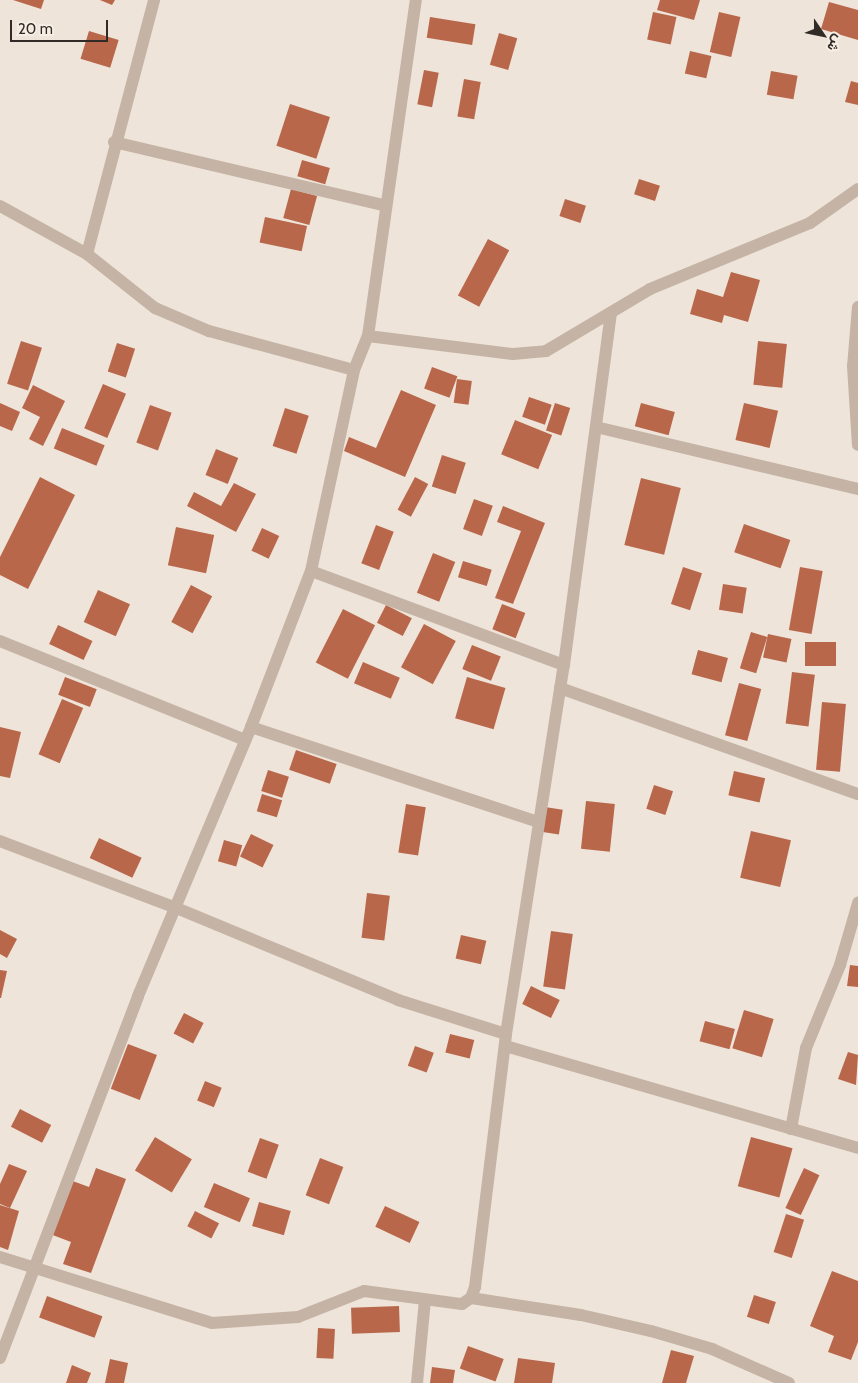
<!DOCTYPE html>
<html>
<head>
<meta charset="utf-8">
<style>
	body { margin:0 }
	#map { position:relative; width:858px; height:1383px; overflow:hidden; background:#eee4d9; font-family:Cabin,Vazirmatn,sans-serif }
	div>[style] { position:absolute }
	.building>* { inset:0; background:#b9674b; transform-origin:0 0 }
	.minor>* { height:12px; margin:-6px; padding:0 6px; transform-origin:6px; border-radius:6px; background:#c5b4a6 }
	span { translate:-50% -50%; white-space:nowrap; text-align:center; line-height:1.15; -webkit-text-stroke:4px #f6eee4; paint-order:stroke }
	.north { position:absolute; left:798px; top:10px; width:50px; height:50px; -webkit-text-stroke:4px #f6eee4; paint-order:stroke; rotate:124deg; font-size:14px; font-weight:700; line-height:20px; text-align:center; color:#322a26 }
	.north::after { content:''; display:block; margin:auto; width:18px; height:22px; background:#322a26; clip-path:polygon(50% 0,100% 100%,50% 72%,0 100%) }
	.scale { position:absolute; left:10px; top:20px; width:98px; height:22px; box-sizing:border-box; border:2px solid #322a26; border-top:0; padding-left:6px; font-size:15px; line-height:18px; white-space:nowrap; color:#322a26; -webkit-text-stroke:4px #f6eee4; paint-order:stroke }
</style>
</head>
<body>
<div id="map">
	<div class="building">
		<i style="clip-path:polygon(13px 0,44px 0,41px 9px)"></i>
		<i style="clip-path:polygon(100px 0,115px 0,112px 5px)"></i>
		<i style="clip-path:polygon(660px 0,700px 0,694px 20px,657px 10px)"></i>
		<i style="clip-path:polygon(829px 2px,858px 10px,858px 40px,821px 29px)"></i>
		<i style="left:653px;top:12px;width:24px;height:28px;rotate:12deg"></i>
		<i style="left:719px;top:12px;width:22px;height:41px;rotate:13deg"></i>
		<i style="left:430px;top:17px;width:46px;height:21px;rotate:9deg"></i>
		<i style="left:89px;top:31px;width:31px;height:29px;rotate:17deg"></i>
		<i style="left:499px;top:33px;width:19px;height:33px;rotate:16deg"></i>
		<i style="left:690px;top:51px;width:22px;height:23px;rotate:13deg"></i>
		<i style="left:424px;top:70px;width:15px;height:35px;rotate:11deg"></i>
		<i style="left:771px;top:71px;width:27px;height:24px;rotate:10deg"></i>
		<i style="left:464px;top:79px;width:17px;height:38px;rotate:10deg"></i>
		<i style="clip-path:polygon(851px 81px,858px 83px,858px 105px,845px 102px)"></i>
		<i style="left:290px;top:104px;width:42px;height:44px;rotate:18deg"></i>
		<i style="left:302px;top:160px;width:29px;height:17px;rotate:16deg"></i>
		<i style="left:639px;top:179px;width:22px;height:16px;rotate:18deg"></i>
		<i style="left:291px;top:189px;width:27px;height:30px;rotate:15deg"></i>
		<i style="left:565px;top:199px;width:22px;height:18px;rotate:18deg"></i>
		<i style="left:265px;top:217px;width:43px;height:26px;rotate:12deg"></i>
		<i style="left:488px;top:239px;width:24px;height:64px;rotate:28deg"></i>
		<i style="clip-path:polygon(731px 272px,760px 280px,748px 322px,724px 315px,722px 323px,690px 314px,697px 289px,723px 297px)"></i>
		<i style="left:21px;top:341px;width:22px;height:45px;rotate:18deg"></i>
		<i style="left:758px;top:341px;width:29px;height:44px;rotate:6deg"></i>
		<i style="left:117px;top:343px;width:19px;height:30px;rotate:18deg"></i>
		<i style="left:432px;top:367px;width:27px;height:23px;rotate:20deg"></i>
		<i style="left:457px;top:379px;width:15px;height:24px;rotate:8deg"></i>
		<i style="left:103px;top:384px;width:25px;height:48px;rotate:23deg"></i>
		<i style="clip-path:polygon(33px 385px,65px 401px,43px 446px,29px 439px,40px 417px,22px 408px)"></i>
		<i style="clip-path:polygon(401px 390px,436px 405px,405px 477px,344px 451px,349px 437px,376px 448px)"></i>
		<i style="left:529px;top:397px;width:24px;height:21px;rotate:19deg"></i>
		<i style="clip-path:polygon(0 403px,20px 412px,12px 431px,0 426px)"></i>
		<i style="left:555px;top:403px;width:16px;height:29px;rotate:18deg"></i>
		<i style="left:641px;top:403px;width:35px;height:24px;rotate:15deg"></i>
		<i style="left:744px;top:403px;width:35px;height:38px;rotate:13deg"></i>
		<i style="left:150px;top:405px;width:23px;height:40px;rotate:20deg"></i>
		<i style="left:285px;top:408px;width:25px;height:40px;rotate:18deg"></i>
		<i style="left:515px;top:420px;width:40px;height:37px;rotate:22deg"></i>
		<i style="left:62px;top:428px;width:46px;height:22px;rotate:22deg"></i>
		<i style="left:216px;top:449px;width:24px;height:28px;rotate:22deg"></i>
		<i style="left:442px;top:455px;width:25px;height:33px;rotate:18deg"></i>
		<i style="clip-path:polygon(40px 477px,75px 495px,28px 589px,0 575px,0 557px)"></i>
		<i style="left:415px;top:477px;width:15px;height:37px;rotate:28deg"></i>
		<i style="left:641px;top:478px;width:41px;height:69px;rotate:14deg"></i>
		<i style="clip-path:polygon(234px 483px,256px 494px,236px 532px,187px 506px,194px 492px,221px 506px)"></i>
		<i style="left:474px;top:499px;width:20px;height:32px;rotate:20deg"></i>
		<i style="clip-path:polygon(503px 506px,545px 523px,513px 604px,495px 598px,521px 531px,497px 522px)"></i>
		<i style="left:744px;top:524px;width:49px;height:30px;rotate:19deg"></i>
		<i style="left:376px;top:525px;width:19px;height:41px;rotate:21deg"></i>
		<i style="left:176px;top:527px;width:39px;height:39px;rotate:12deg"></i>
		<i style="left:262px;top:528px;width:19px;height:25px;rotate:25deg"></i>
		<i style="left:433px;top:553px;width:24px;height:43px;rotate:22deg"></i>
		<i style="left:463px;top:561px;width:30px;height:17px;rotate:17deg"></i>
		<i style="left:683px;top:567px;width:20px;height:39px;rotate:18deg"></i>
		<i style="left:800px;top:567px;width:23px;height:64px;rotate:10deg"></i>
		<i style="left:723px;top:584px;width:24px;height:26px;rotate:9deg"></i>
		<i style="left:191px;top:585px;width:24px;height:42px;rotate:28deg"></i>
		<i style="left:98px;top:590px;width:35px;height:35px;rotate:24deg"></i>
		<i style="left:502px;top:604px;width:25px;height:27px;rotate:21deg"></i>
		<i style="left:386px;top:605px;width:29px;height:20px;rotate:27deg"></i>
		<i style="left:343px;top:609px;width:36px;height:60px;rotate:27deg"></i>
		<i style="left:424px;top:624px;width:36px;height:49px;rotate:28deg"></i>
		<i style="left:58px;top:625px;width:38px;height:21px;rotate:25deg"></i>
		<i style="left:751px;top:632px;width:17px;height:38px;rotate:17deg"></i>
		<i style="left:768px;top:634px;width:24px;height:24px;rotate:12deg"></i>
		<i style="left:836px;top:642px;width:24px;height:31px;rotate:90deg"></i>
		<i style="left:472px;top:645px;width:31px;height:26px;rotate:22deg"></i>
		<i style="left:698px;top:650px;width:31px;height:25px;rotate:15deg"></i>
		<i style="left:363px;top:662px;width:40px;height:23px;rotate:23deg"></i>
		<i style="left:792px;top:672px;width:23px;height:52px;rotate:7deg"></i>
		<i style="left:65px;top:677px;width:34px;height:19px;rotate:21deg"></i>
		<i style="left:467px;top:677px;width:40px;height:43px;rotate:16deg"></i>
		<i style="left:739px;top:683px;width:23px;height:54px;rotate:15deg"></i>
		<i style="left:62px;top:699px;width:23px;height:60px;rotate:23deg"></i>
		<i style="left:822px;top:702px;width:24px;height:68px;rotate:5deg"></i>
		<i style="clip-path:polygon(0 727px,21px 732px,10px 778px,0 776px)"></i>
		<i style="left:296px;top:750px;width:43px;height:21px;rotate:19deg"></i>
		<i style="left:268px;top:770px;width:22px;height:22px;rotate:18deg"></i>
		<i style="left:734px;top:771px;width:32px;height:25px;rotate:13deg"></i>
		<i style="left:654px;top:785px;width:20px;height:25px;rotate:18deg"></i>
		<i style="left:262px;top:794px;width:21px;height:18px;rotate:17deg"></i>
		<i style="left:586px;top:801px;width:29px;height:48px;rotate:6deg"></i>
		<i style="left:406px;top:804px;width:20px;height:49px;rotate:9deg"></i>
		<i style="left:545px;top:807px;width:18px;height:25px;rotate:9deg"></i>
		<i style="left:751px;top:831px;width:41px;height:48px;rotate:13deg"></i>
		<i style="left:251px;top:834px;width:25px;height:25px;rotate:26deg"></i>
		<i style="left:99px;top:838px;width:47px;height:22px;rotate:25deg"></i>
		<i style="left:224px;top:840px;width:19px;height:22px;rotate:16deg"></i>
		<i style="left:367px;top:893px;width:23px;height:45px;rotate:7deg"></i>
		<i style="clip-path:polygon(0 930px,17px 939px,7px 958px,0 954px)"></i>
		<i style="left:551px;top:931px;width:22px;height:56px;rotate:8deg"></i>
		<i style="left:461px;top:935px;width:26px;height:24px;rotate:13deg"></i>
		<i style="clip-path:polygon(850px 965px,858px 966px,858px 987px,847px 986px)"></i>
		<i style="clip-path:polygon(0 970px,7px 971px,1px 998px,0 998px)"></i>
		<i style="left:531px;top:986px;width:32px;height:20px;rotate:26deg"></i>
		<i style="left:744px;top:1010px;width:31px;height:40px;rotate:17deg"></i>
		<i style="left:184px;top:1013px;width:22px;height:23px;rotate:27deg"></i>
		<i style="left:705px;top:1021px;width:31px;height:21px;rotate:15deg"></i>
		<i style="left:450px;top:1034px;width:25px;height:19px;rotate:14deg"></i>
		<i style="left:128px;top:1044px;width:31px;height:48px;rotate:21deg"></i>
		<i style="left:415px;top:1046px;width:20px;height:21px;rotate:20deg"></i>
		<i style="clip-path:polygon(848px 1052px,858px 1055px,856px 1085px,838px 1079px)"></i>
		<i style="left:205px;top:1081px;width:18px;height:21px;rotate:22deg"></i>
		<i style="left:20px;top:1109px;width:35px;height:20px;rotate:27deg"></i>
		<i style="left:155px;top:1137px;width:43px;height:39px;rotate:31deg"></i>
		<i style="left:751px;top:1137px;width:43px;height:51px;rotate:15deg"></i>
		<i style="left:260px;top:1138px;width:20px;height:36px;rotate:20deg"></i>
		<i style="left:320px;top:1158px;width:25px;height:40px;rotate:21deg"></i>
		<i style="clip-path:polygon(9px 1164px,27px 1171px,10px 1208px,0 1204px,0 1184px)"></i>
		<i style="clip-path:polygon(96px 1168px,126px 1179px,91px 1273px,63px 1264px,71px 1242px,50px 1234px,70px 1180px,89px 1187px)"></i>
		<i style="left:804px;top:1168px;width:17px;height:44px;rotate:25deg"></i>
		<i style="left:214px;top:1183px;width:39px;height:26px;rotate:23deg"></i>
		<i style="left:259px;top:1202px;width:33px;height:25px;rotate:16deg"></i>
		<i style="clip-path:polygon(0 1205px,19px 1211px,8px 1250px,0 1247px)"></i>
		<i style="left:385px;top:1206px;width:38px;height:23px;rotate:25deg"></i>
		<i style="left:195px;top:1211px;width:27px;height:17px;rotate:27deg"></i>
		<i style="left:786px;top:1214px;width:19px;height:40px;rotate:18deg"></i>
		<i style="clip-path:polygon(832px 1271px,858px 1281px,858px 1342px,851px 1360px,828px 1352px,834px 1336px,810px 1326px)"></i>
		<i style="left:754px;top:1295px;width:23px;height:23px;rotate:18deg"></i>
		<i style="left:47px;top:1296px;width:59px;height:23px;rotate:20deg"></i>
		<i style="left:399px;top:1306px;width:26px;height:48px;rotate:88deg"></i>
		<i style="left:318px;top:1328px;width:17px;height:30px;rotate:3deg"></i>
		<i style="left:468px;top:1346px;width:38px;height:24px;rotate:20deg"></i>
		<i style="clip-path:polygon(671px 1350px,694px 1356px,686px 1383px,662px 1383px)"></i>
		<i style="clip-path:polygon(518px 1358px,555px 1363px,552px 1383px,514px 1383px)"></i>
		<i style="clip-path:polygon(110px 1359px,128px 1363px,124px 1383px,105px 1383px)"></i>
		<i style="clip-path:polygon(72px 1365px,91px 1373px,87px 1383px,66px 1383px)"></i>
		<i style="clip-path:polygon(432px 1367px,455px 1370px,453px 1383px,430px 1383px)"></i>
	</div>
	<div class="minor">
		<i style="left:114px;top:142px;width:279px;rotate:13.2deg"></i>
		<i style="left:0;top:206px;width:99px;rotate:28.9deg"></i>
		<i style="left:87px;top:254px;width:87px;rotate:38.5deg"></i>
		<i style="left:155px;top:308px;width:59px;rotate:23.1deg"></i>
		<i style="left:209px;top:331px;width:150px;rotate:15.1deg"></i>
		<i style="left:87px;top:254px;width:263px;rotate:-75.2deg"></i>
		<i style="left:858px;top:307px;width:59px;rotate:94.8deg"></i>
		<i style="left:853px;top:366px;width:79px;rotate:86.4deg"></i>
		<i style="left:368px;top:336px;width:146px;rotate:7.1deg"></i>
		<i style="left:513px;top:354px;width:33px;rotate:-5deg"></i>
		<i style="left:546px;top:351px;width:121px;rotate:-30.8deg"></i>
		<i style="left:650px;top:289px;width:173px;rotate:-22.4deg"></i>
		<i style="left:810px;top:223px;width:59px;rotate:-35.3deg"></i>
		<i style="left:596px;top:427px;width:269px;rotate:13.3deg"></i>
		<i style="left:311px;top:571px;width:270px;rotate:20.4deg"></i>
		<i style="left:0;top:641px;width:264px;rotate:22deg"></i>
		<i style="left:560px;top:688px;width:316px;rotate:19.6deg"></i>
		<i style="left:251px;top:727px;width:303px;rotate:18.3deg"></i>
		<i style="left:0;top:841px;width:186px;rotate:20.8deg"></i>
		<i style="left:174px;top:907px;width:243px;rotate:22.5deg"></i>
		<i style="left:398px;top:1000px;width:113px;rotate:17.5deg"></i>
		<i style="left:505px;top:1046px;width:367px;rotate:16.1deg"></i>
		<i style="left:791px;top:1129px;width:82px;rotate:-79.5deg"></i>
		<i style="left:806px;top:1048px;width:90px;rotate:-67.7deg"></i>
		<i style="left:840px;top:965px;width:65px;rotate:-73.8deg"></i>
		<i style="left:0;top:1257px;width:222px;rotate:17.3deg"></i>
		<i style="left:212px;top:1323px;width:86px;rotate:-4deg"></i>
		<i style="left:298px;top:1317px;width:71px;rotate:-21.5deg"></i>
		<i style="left:364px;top:1291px;width:99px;rotate:7.6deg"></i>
		<i style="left:462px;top:1304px;width:11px;rotate:-34deg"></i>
		<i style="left:471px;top:1298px;width:12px;rotate:-70deg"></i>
		<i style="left:475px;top:1287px;width:255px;rotate:-83deg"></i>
		<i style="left:506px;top:1034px;width:374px;rotate:-81.1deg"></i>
		<i style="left:564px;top:665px;width:354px;rotate:-82.4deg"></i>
		<i style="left:471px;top:1298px;width:111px;rotate:8.8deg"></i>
		<i style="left:581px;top:1315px;width:72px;rotate:12.9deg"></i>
		<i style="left:651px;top:1331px;width:64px;rotate:16.4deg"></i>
		<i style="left:712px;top:1349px;width:84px;rotate:23.8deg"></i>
		<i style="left:0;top:1358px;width:387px;rotate:-69.1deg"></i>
		<i style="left:138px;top:996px;width:292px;rotate:-67.2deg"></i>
		<i style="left:251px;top:727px;width:167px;rotate:-69deg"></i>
		<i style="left:311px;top:571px;width:206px;rotate:-77.9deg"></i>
		<i style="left:354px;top:370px;width:37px;rotate:-68deg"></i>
		<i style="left:368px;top:336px;width:339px;rotate:-81.9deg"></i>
		<i style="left:417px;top:1383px;width:83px;rotate:-84.5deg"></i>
	</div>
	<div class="north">ش</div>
	<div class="scale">20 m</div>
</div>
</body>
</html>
